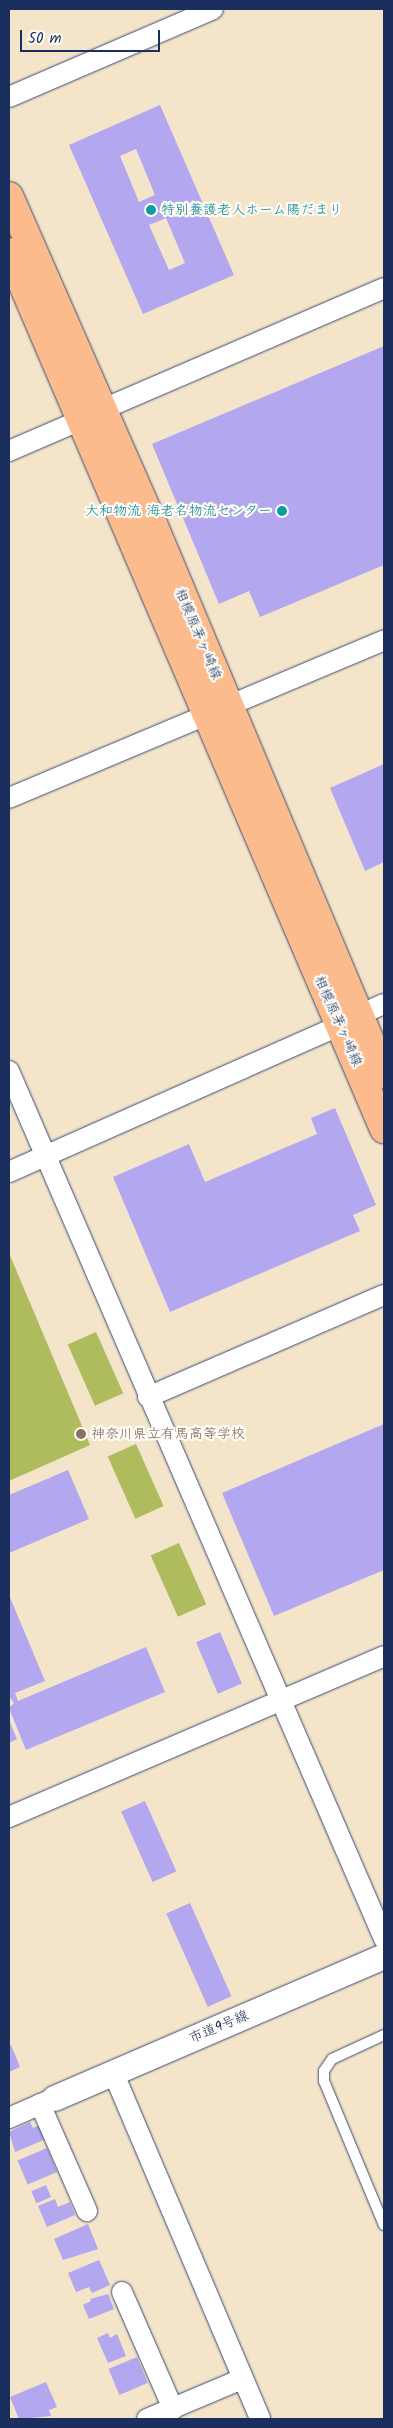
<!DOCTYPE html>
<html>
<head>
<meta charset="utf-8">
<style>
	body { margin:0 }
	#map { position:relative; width:393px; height:2428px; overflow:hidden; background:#f3e4ca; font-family:Kalam,"Klee One",sans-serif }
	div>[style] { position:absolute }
	.green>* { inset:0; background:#afbc5e; transform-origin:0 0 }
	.building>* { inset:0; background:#b3a7ef; transform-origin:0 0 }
	.roads { filter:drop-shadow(0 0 1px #3b4a6e) drop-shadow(0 0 1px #3b4a6e) }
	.service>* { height:10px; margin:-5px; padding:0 5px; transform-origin:5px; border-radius:5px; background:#fff }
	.minor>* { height:20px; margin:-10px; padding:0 10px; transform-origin:10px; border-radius:10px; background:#fff }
	.tertiary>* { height:25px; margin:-12.5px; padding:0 12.5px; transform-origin:12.5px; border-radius:12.5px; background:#fff }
	.primary>* { height:28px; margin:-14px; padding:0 14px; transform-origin:14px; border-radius:14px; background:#fbbb8c }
	.dots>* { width:14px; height:14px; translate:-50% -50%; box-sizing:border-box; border:2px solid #fdfcf7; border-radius:50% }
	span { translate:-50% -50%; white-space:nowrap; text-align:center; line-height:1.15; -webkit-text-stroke:4.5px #fdfcf7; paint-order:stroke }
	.culture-label { font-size:14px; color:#0d838f }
	.left { translate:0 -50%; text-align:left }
	.right { translate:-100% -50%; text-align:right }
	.street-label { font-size:14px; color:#1b2f5e }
	.education-label { font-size:14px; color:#785e54 }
	.frame { position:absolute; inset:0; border:10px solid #1b2f5e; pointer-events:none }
	.scale { position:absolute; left:20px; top:30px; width:140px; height:22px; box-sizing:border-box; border:2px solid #1b2f5e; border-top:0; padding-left:6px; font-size:15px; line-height:18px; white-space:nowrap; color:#1b2f5e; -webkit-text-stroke:4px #fdfcf7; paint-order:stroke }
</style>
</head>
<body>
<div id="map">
	<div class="green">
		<i style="clip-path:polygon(9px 1253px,90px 1445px,9px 1481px)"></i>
		<i style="left:96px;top:1332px;width:67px;height:31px;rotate:66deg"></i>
		<i style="left:136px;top:1444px;width:68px;height:31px;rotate:66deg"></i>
		<i style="left:179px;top:1543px;width:67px;height:31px;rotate:66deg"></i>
	</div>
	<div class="building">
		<i style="clip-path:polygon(evenodd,160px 105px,234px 275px,143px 314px,69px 145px,160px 105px,136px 149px,155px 195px,139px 202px,120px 156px,136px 149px,160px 105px,166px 218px,185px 263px,169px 270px,149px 225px,166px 218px)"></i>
		<i style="clip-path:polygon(384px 346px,384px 565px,260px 617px,249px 591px,219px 604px,152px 444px)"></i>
		<i style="clip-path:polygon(384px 764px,384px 862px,365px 871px,330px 788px)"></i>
		<i style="clip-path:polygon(335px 1108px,376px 1205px,353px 1215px,360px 1231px,170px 1312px,113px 1177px,189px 1144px,205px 1182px,317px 1134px,311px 1118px)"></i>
		<i style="clip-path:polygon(384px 1424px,384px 1570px,274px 1616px,222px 1493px)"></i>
		<i style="clip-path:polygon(68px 1470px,89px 1519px,9px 1553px,9px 1495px)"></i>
		<i style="clip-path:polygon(9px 1595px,45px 1681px,15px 1693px,18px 1701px,146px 1647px,165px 1692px,26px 1750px,9px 1708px,14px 1703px,9px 1696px)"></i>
		<i style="left:220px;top:1632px;width:56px;height:26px;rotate:67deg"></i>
		<i style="clip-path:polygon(9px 1720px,17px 1739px,9px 1743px)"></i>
		<i style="left:145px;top:1801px;width:77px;height:26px;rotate:66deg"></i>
		<i style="left:190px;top:1903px;width:102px;height:26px;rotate:66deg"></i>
		<i style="clip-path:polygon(11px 2045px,20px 2067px,9px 2072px,9px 2046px)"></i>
		<i style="clip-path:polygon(30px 2122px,33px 2128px,40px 2125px,46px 2139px,15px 2152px,9px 2132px)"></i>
		<i style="left:47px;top:2148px;width:26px;height:32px;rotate:67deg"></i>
		<i style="left:46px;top:2185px;width:13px;height:16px;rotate:67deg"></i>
		<i style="clip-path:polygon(55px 2199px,58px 2207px,70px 2202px,75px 2215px,47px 2227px,38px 2206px)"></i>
		<i style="clip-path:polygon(88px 2224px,98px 2249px,63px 2260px,54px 2239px)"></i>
		<i style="clip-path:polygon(99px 2260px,110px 2285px,92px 2293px,89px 2287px,76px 2292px,68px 2273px)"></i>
		<i style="clip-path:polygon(108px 2294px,114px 2309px,89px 2319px,83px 2305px,91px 2301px,90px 2299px)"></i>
		<i style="clip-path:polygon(108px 2333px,110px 2338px,117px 2334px,126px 2356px,108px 2363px,97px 2338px)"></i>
		<i style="left:137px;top:2357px;width:28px;height:31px;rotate:67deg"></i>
		<i style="clip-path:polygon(46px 2382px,57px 2407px,49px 2410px,51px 2416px,19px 2419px,10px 2397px)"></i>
	</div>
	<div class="roads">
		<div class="service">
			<i style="left:384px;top:2035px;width:57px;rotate:155.2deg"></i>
			<i style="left:332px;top:2059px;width:14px;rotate:124deg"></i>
			<i style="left:324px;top:2071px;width:10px;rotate:90deg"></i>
			<i style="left:324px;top:2081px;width:156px;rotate:67.4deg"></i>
		</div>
		<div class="minor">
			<i style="left:9px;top:97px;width:222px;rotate:-23.3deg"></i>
			<i style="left:101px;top:410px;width:308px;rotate:-23.3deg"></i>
			<i style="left:9px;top:451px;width:78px;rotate:-23.3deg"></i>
			<i style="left:9px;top:798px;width:407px;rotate:-22.8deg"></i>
			<i style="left:359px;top:1015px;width:27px;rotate:-24deg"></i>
			<i style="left:9px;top:1071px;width:946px;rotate:66.63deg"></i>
			<i style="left:9px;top:1172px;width:362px;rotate:-23.9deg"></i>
			<i style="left:148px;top:1397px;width:257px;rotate:-23.4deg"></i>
			<i style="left:9px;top:1817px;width:408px;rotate:-23.2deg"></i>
			<i style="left:113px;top:2072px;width:377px;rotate:67deg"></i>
			<i style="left:40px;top:2104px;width:117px;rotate:66.3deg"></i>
			<i style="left:9px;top:2118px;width:47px;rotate:-23.8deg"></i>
			<i style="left:122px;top:2292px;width:128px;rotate:66.4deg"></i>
			<i style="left:147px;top:2419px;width:103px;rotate:-22.8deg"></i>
		</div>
		<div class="tertiary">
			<i style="left:54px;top:2098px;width:359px;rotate:-23.3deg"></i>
		</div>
		<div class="primary">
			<i style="left:9px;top:196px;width:345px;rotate:66.3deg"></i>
			<i style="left:148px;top:512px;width:610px;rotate:67.22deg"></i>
			<i style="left:9px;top:252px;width:954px;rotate:66.85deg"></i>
		</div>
	</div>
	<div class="dots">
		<i style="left:151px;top:210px;background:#0f9aa8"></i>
		<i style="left:282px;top:511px;background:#0f9aa8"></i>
		<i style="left:81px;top:1434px;background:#8d6e63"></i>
	</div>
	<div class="culture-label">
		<span class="left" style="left:161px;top:210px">特別養護老人ホーム陽だまり</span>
		<span class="right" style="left:272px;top:511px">大和物流 海老名物流センター</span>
	</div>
	<div class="street-label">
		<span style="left:198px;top:634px;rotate:67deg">相模原茅ヶ崎線</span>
		<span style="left:338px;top:1021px;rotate:66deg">相模原茅ヶ崎線</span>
		<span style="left:219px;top:2027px;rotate:-23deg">市道9号線</span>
	</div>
	<div class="education-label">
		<span class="left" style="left:91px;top:1434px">神奈川県立有馬高等学校</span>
	</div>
	<div class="frame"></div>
	<div class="scale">50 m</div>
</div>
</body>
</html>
